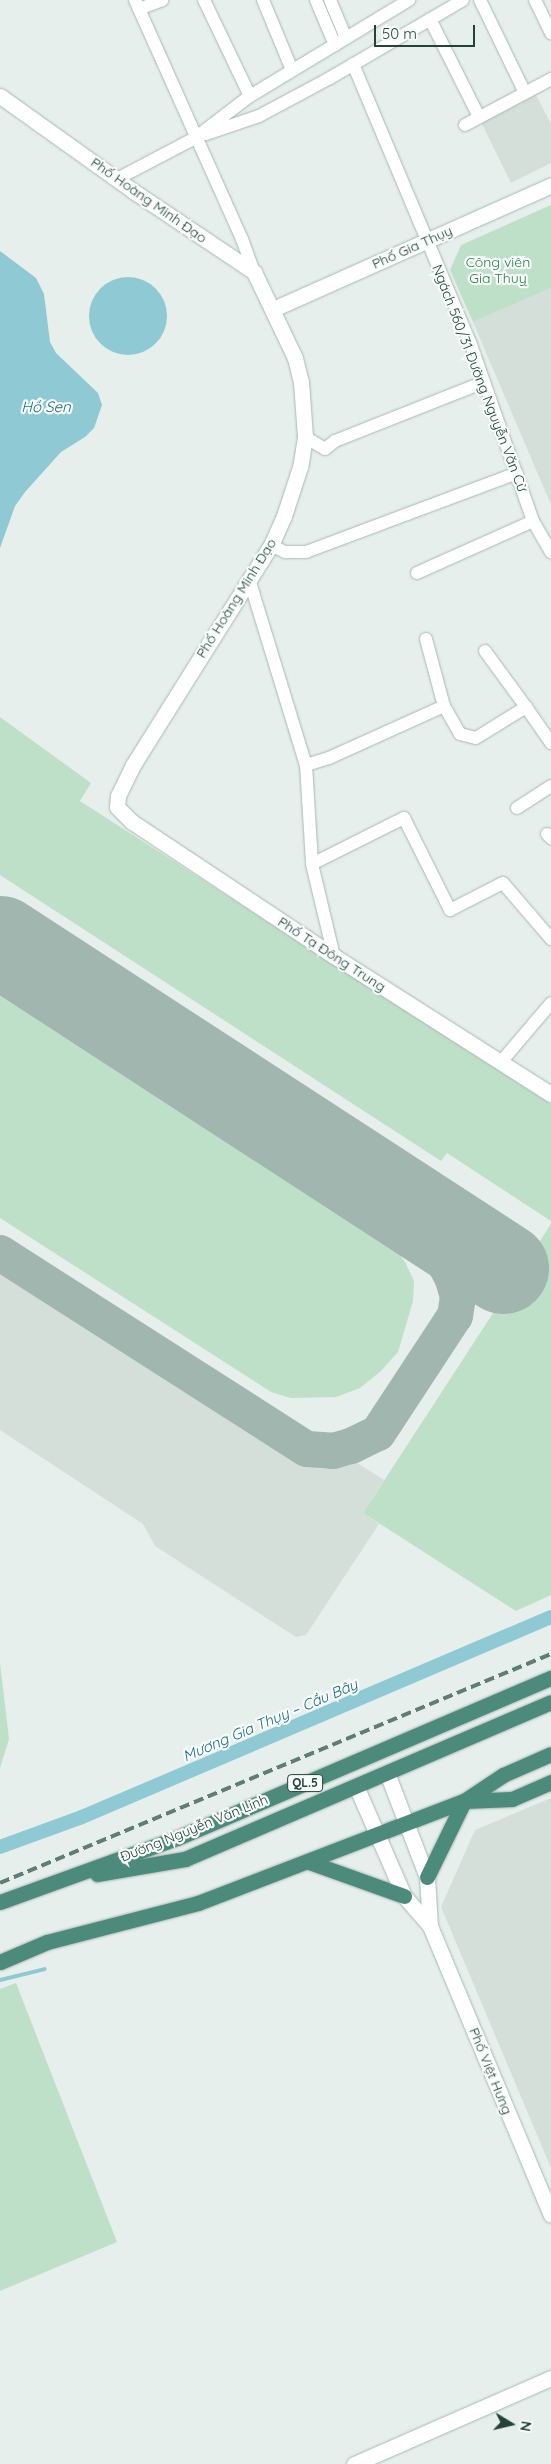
<!DOCTYPE html>
<html>
<head>
<meta charset="utf-8">
<style>
	body { margin:0 }
	#map { position:relative; width:551px; height:2464px; overflow:hidden; background:#e6efeb; font-family:Quicksand,sans-serif }
	div>[style] { position:absolute }
	.built>* { inset:0; background:#d4dfda }
	.green>* { inset:0; background:#bfe0c8 }
	.water>* { inset:0; background:#8ec9d4 }
	.round { border-radius:50% }
	.stream>* { height:4px; margin:-2px; padding:0 2px; transform-origin:2px; border-radius:2px; background:#8ec9d4 }
	.canal>* { height:14px; margin:-7px; padding:0 7px; transform-origin:7px; border-radius:7px; background:#8ec9d4 }
	.taxiway>* { height:36px; margin:-18px; padding:0 18px; transform-origin:18px; border-radius:18px; background:#a2b6b0 }
	.runway>* { height:91px; margin:-45.5px; padding:0 45.5px; transform-origin:45.5px; border-radius:45.5px; background:#a2b6b0 }
	.roads { filter:drop-shadow(0 0 1px #a8b8b2) drop-shadow(0 0 1px #a8b8b2) }
	.minor>* { height:12px; margin:-6px; padding:0 6px; transform-origin:6px; border-radius:6px; background:#fff }
	.tertiary>* { height:15px; margin:-7.5px; padding:0 7.5px; transform-origin:7.5px; border-radius:7.5px; background:#fff }
	.trunk>* { height:15px; margin:-7.5px; padding:0 7.5px; transform-origin:7.5px; border-radius:7.5px; background:#4c8a7c }
	.rail>* { height:4px; margin-top:-2px; transform-origin:0; background:repeating-linear-gradient(90deg,#5f7d75 0 10px,transparent 0 15px) }
	span { translate:-50% -50%; white-space:nowrap; text-align:center; line-height:1.15; -webkit-text-stroke:4.5px #f7fbf9; paint-order:stroke }
	.shield-label span { padding:1px 4px; background:#f7fbf9; border:1px solid; border-radius:4px; -webkit-text-stroke-width:0 }
	.shield-label { font-size:12px; color:#24423a; font-weight:700 }
	.street-label { font-size:14px; color:#24423a }
	.park-label { font-size:14px; color:#2d7a4b }
	.water-label { font-size:15px; color:#1c6f80; font-style:italic }
	.north { position:absolute; left:486px; top:2399px; width:50px; height:50px; -webkit-text-stroke:4px #f7fbf9; paint-order:stroke; rotate:99deg; font-size:14px; font-weight:700; line-height:20px; text-align:center; color:#24423a }
	.north::after { content:''; display:block; margin:auto; width:18px; height:22px; background:#24423a; clip-path:polygon(50% 0,100% 100%,50% 72%,0 100%) }
	.scale { position:absolute; left:374px; top:25px; width:101px; height:22px; box-sizing:border-box; border:2px solid #24423a; border-top:0; padding-left:6px; font-size:15px; line-height:18px; white-space:nowrap; color:#24423a; -webkit-text-stroke:4px #f7fbf9; paint-order:stroke }
</style>
</head>
<body>
<div id="map">
	<div class="built">
		<i style="clip-path:polygon(536px 95px,551px 124px,551px 163px,511px 183px,481px 122px)"></i>
		<i style="clip-path:polygon(551px 288px,551px 505px,473px 322px)"></i>
		<i style="clip-path:polygon(0 1236px,384px 1480px,363px 1513px,379px 1524px,306px 1635px,296px 1637px,155px 1546px,143px 1524px,0 1430px)"></i>
		<i style="clip-path:polygon(551px 1798px,551px 2168px,441px 1907px,475px 1830px)"></i>
	</div>
	<div class="green">
		<i style="clip-path:polygon(551px 205px,551px 288px,473px 322px,450px 270px,461px 245px)"></i>
		<i style="clip-path:polygon(0 717px,91px 783px,80px 801px,551px 1104px,551px 1221px,447px 1153px,441px 1161px,0 875px)"></i>
		<i style="clip-path:polygon(0 989px,392px 1244px,405px 1262px,414px 1281px,413px 1301px,398px 1352px,381px 1371px,360px 1388px,336px 1397px,291px 1398px,271px 1392px,0 1218px)"></i>
		<i style="clip-path:polygon(551px 1224px,551px 1595px,516px 1611px,363px 1513px)"></i>
		<i style="clip-path:polygon(0 1663px,9px 1739px,0 1768px)"></i>
		<i style="clip-path:polygon(16px 1983px,117px 2242px,0 2291px,0 1989px)"></i>
	</div>
	<div class="water">
		<i style="clip-path:polygon(0 251px,36px 278px,44px 294px,50px 342px,56px 353px,98px 393px,102px 405px,94px 428px,85px 437px,61px 452px,25px 492px,15px 506px,0 548px)"></i>
		<i class="round" style="left:89px;top:277px;width:78px;height:78px"></i>
	</div>
	<div class="stream">
		<i style="left:0;top:1980px;width:46px;rotate:-13.7deg"></i>
	</div>
	<div class="canal">
		<i style="left:0;top:1847px;width:87px;rotate:-20.1deg"></i>
		<i style="left:82px;top:1817px;width:510px;rotate:-23.1deg"></i>
	</div>
	<div class="taxiway">
		<i style="left:0;top:1253px;width:364px;rotate:32.6deg"></i>
		<i style="left:307px;top:1449px;width:26px;rotate:4deg"></i>
		<i style="left:333px;top:1451px;width:19px;rotate:-16deg"></i>
		<i style="left:351px;top:1446px;width:30px;rotate:-26deg"></i>
		<i style="left:378px;top:1433px;width:140px;rotate:-56.7deg"></i>
		<i style="left:455px;top:1316px;width:19px;rotate:-81deg"></i>
		<i style="left:458px;top:1297px;width:19px;rotate:-106deg"></i>
		<i style="left:453px;top:1279px;width:32px;rotate:-118deg"></i>
		<i style="left:438px;top:1251px;width:66px;rotate:-128.3deg"></i>
	</div>
	<div class="runway">
		<i style="left:0;top:941px;width:600px;rotate:33.03deg"></i>
	</div>
	<div class="roads">
		<div class="minor">
			<i style="left:135px;top:0;width:262px;rotate:65.9deg"></i>
			<i style="left:242px;top:239px;width:35px;rotate:70deg"></i>
			<i style="left:204px;top:0;width:106px;rotate:64.4deg"></i>
			<i style="left:263px;top:0;width:76px;rotate:67.5deg"></i>
			<i style="left:316px;top:0;width:49px;rotate:67.1deg"></i>
			<i style="left:330px;top:0;width:41px;rotate:67.2deg"></i>
			<i style="left:480px;top:0;width:103px;rotate:64.2deg"></i>
			<i style="left:535px;top:0;width:37px;rotate:64deg"></i>
			<i style="left:139px;top:9px;width:25px;rotate:-21deg"></i>
			<i style="left:430px;top:19px;width:110px;rotate:63.4deg"></i>
			<i style="left:353px;top:64px;width:302px;rotate:67.2deg"></i>
			<i style="left:470px;top:342px;width:190px;rotate:70.6deg"></i>
			<i style="left:533px;top:521px;width:36px;rotate:60deg"></i>
			<i style="left:465px;top:125px;width:98px;rotate:-28.1deg"></i>
			<i style="left:206px;top:134px;width:56px;rotate:-18.8deg"></i>
			<i style="left:259px;top:116px;width:81px;rotate:-28.2deg"></i>
			<i style="left:330px;top:78px;width:154px;rotate:-30.4deg"></i>
			<i style="left:117px;top:179px;width:88px;rotate:-27.7deg"></i>
			<i style="left:195px;top:138px;width:69px;rotate:-37.4deg"></i>
			<i style="left:250px;top:96px;width:186px;rotate:-31.1deg"></i>
			<i style="left:305px;top:437px;width:23px;rotate:31deg"></i>
			<i style="left:325px;top:449px;width:13px;rotate:-39deg"></i>
			<i style="left:335px;top:441px;width:160px;rotate:-21.6deg"></i>
			<i style="left:271px;top:545px;width:16px;rotate:27deg"></i>
			<i style="left:285px;top:552px;width:21px"></i>
			<i style="left:306px;top:552px;width:225px;rotate:-20.5deg"></i>
			<i style="left:417px;top:573px;width:127px;rotate:-24.1deg"></i>
			<i style="left:249px;top:579px;width:195px;rotate:73deg"></i>
			<i style="left:306px;top:765px;width:99px;rotate:86.5deg"></i>
			<i style="left:312px;top:864px;width:95px;rotate:76.6deg"></i>
			<i style="left:426px;top:639px;width:69px;rotate:75deg"></i>
			<i style="left:485px;top:651px;width:69px;rotate:53.8deg"></i>
			<i style="left:306px;top:765px;width:24px;rotate:-17deg"></i>
			<i style="left:329px;top:758px;width:126px;rotate:-24.3deg"></i>
			<i style="left:444px;top:706px;width:32px;rotate:60deg"></i>
			<i style="left:460px;top:734px;width:16px;rotate:14deg"></i>
			<i style="left:476px;top:738px;width:59px;rotate:-31.8deg"></i>
			<i style="left:526px;top:707px;width:44px;rotate:55.2deg"></i>
			<i style="left:517px;top:808px;width:40px;rotate:-32.9deg"></i>
			<i style="left:547px;top:834px;width:6px;rotate:45deg"></i>
			<i style="left:312px;top:864px;width:103px;rotate:-26.6deg"></i>
			<i style="left:404px;top:818px;width:103px;rotate:63.4deg"></i>
			<i style="left:450px;top:910px;width:59px;rotate:-27deg"></i>
			<i style="left:503px;top:883px;width:74px;rotate:49.4deg"></i>
			<i style="left:501px;top:1062px;width:77px;rotate:-49.7deg"></i>
		</div>
		<div class="tertiary">
			<i style="left:0;top:96px;width:163px;rotate:35.5deg"></i>
			<i style="left:133px;top:191px;width:146px;rotate:33.8deg"></i>
			<i style="left:254px;top:272px;width:95px;rotate:64.5deg"></i>
			<i style="left:295px;top:358px;width:25px;rotate:76deg"></i>
			<i style="left:301px;top:382px;width:55px;rotate:85.8deg"></i>
			<i style="left:305px;top:437px;width:30px;rotate:99deg"></i>
			<i style="left:300px;top:467px;width:52px;rotate:108.1deg"></i>
			<i style="left:284px;top:516px;width:32px;rotate:114deg"></i>
			<i style="left:271px;top:545px;width:260px;rotate:122.1deg"></i>
			<i style="left:133px;top:765px;width:34px;rotate:116deg"></i>
			<i style="left:118px;top:796px;width:11px;rotate:95deg"></i>
			<i style="left:117px;top:807px;width:21px;rotate:45deg"></i>
			<i style="left:132px;top:822px;width:242px;rotate:33.6deg"></i>
			<i style="left:334px;top:956px;width:257px;rotate:32.5deg"></i>
			<i style="left:273px;top:309px;width:304px;rotate:-24deg"></i>
			<i style="left:387px;top:1773px;width:111px;rotate:69deg"></i>
			<i style="left:427px;top:1877px;width:49px;rotate:86.5deg"></i>
			<i style="left:356px;top:1786px;width:120px;rotate:66.4deg"></i>
			<i style="left:404px;top:1896px;width:40px;rotate:49deg"></i>
			<i style="left:430px;top:1926px;width:313px;rotate:67.3deg"></i>
			<i style="left:354px;top:2464px;width:215px;rotate:-23.6deg"></i>
		</div>
		<div class="trunk">
			<i style="left:309px;top:1862px;width:101px;rotate:19.7deg"></i>
			<i style="left:97px;top:1874px;width:89px;rotate:-9.7deg"></i>
			<i style="left:185px;top:1859px;width:398px;rotate:-23.2deg"></i>
			<i style="left:427px;top:1877px;width:85px;rotate:-64deg"></i>
			<i style="left:464px;top:1801px;width:47px;rotate:-33.7deg"></i>
			<i style="left:503px;top:1775px;width:52px;rotate:-23.6deg"></i>
			<i style="left:0;top:1902px;width:188px;rotate:-19.9deg"></i>
			<i style="left:177px;top:1838px;width:407px;rotate:-23.2deg"></i>
			<i style="left:0;top:1962px;width:51px;rotate:-23.1deg"></i>
			<i style="left:47px;top:1942px;width:156px;rotate:-14.5deg"></i>
			<i style="left:198px;top:1903px;width:285px;rotate:-21deg"></i>
			<i style="left:464px;top:1801px;width:48px;rotate:-2.4deg"></i>
			<i style="left:512px;top:1799px;width:43px;rotate:-23.6deg"></i>
		</div>
	</div>
	<div class="rail">
		<i style="left:0;top:1883px;width:597px;rotate:-22.57deg"></i>
	</div>
	<div class="shield-label">
		<span style="left:305px;top:1783px">QL.5</span>
	</div>
	<div class="street-label">
		<span style="left:149px;top:200px;rotate:35deg">Phố Hoàng Minh Đạo</span>
		<span style="left:412px;top:247px;rotate:-24deg">Phố Gia Thụy</span>
		<span style="left:480px;top:378px;rotate:69deg">Ngách 560/31 Đường Nguyễn Văn Cừ</span>
		<span style="left:236px;top:598px;rotate:-58deg">Phố Hoàng Minh Đạo</span>
		<span style="left:332px;top:954px;rotate:33deg">Phố Tạ Đông Trung</span>
		<span style="left:194px;top:1828px;rotate:-22deg">Đường Nguyễn Văn Linh</span>
		<span style="left:491px;top:2071px;rotate:68deg">Phố Việt Hưng</span>
	</div>
	<div class="park-label">
		<span style="left:498px;top:270px">Công viên<br>Gia Thuỵ</span>
	</div>
	<div class="water-label">
		<span style="left:46px;top:407px">Hồ Sen</span>
		<span style="left:270px;top:1720px;rotate:-23deg">Mương Gia Thụy – Cầu Bây</span>
	</div>
	<div class="north">N</div>
	<div class="scale">50 m</div>
</div>
</body>
</html>
